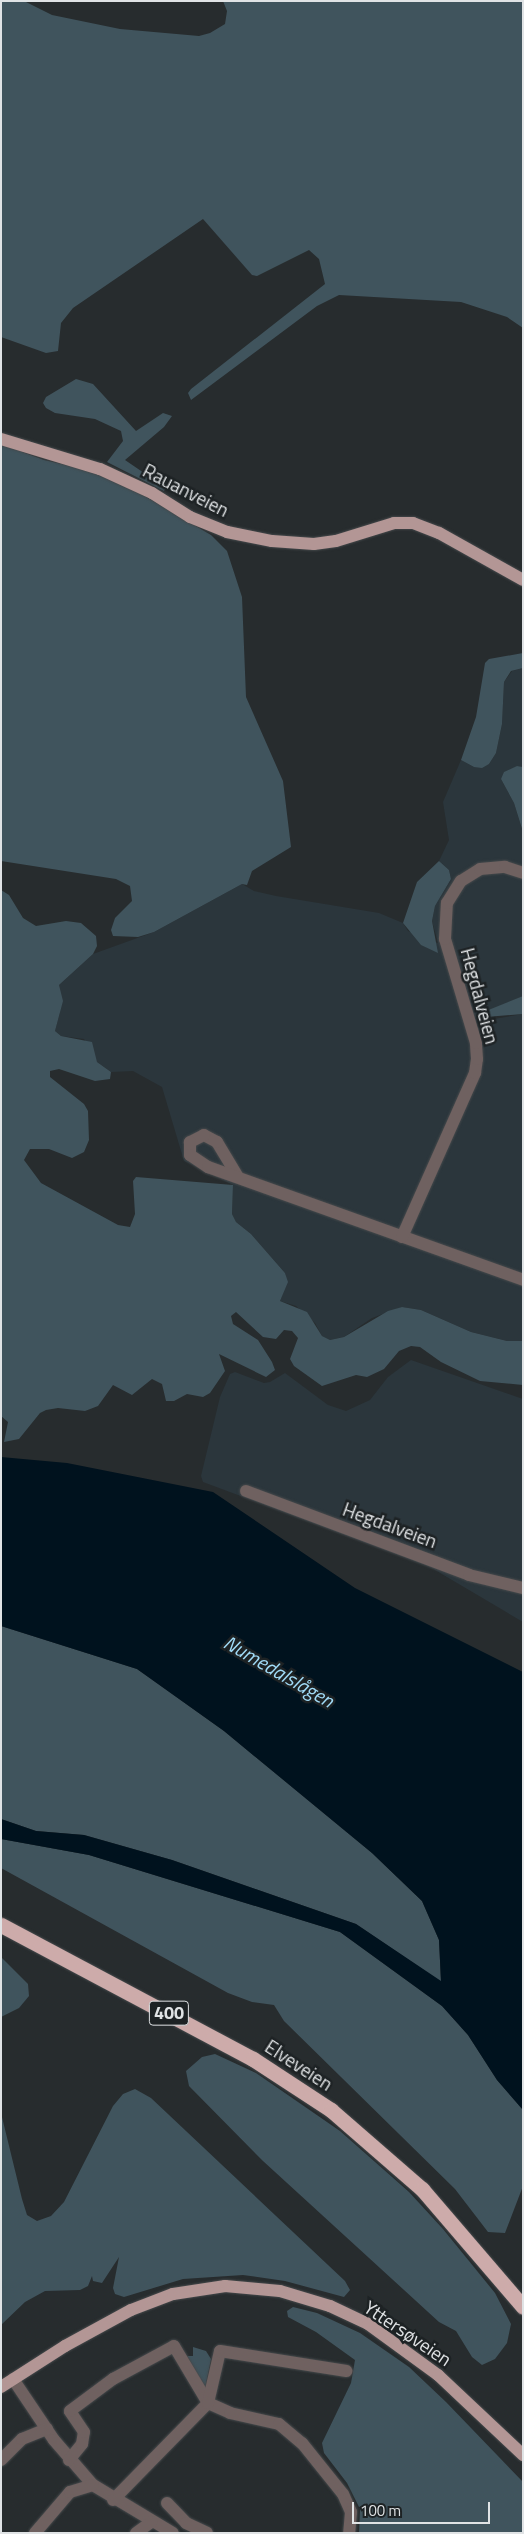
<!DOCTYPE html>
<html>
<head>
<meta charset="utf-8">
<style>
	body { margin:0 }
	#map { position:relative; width:524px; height:2534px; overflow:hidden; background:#272c2e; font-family:"Titillium Web",sans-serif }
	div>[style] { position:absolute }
	.built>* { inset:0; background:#2b363c }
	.green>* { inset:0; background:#40545d }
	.water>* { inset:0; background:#00121e }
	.roads { filter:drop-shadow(0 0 1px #45494b) drop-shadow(0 0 1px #45494b) }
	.minor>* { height:12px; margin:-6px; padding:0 6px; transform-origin:6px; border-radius:6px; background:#6f6160 }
	.major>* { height:12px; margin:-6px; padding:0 6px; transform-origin:6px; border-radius:6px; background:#b39695 }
	.highway>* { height:15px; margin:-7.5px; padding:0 7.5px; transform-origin:7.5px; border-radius:7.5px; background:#cdabaa }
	span { translate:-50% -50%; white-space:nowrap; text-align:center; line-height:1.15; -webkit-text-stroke:5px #1d2224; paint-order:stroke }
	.shield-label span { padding:1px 4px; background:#1d2224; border:1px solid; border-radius:4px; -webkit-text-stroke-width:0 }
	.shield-label { font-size:18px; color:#e0e3e5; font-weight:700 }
	.street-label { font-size:19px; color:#e0e3e5 }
	.water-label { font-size:20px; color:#a1dbf7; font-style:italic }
	.frame { position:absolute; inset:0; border:2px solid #e0e3e5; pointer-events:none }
	.scale { position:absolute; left:352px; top:2502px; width:138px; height:22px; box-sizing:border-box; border:2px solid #e0e3e5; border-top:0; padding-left:6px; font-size:15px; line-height:18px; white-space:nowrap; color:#e0e3e5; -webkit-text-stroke:4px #1d2224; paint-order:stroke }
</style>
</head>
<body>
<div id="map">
	<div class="built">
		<i style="clip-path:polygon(523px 668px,523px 767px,517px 766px,501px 779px,514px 803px,523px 832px,523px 996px,486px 1012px,486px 1017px,494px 1019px,523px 1014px,523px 1341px,507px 1341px,471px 1332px,421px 1310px,402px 1307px,372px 1318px,344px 1337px,330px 1340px,322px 1336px,315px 1323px,296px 1306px,280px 1301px,287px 1282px,285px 1273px,251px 1234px,236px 1222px,232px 1214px,233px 1185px,184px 1161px,162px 1087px,133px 1071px,111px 1072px,97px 1062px,84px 1039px,61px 1036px,55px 1031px,60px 1012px,59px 985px,93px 954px,154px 932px,242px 884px,254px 891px,276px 896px,379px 913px,403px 923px,408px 931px,438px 943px,432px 921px,435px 906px,451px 879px,449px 870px,439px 861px,449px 840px,443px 802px,461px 760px,474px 767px,489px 764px,496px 753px,502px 724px,504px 682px,512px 671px)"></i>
		<i style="clip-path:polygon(411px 1360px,523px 1399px,523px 1622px,430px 1567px,203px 1482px,201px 1476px,220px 1397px,230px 1374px,235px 1372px,264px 1383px,270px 1382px,285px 1373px,328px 1405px,346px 1411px,370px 1400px,388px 1377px)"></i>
	</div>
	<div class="green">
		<i style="clip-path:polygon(1px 1px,24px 1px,52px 15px,120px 29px,199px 36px,210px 33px,225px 24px,227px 11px,223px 1px,523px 1px,523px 328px,507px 317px,461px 302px,339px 295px,317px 306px,191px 400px,188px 393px,191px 389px,325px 284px,319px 259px,309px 250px,257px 276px,252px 275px,203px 219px,73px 308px,61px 323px,58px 351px,46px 353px,1px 337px)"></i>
		<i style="clip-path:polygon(76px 379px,93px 384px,136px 431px,163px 413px,172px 416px,164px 427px,125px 460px,166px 488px,164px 491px,107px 462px,123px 441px,121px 431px,95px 419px,55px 413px,46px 408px,43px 403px,46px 397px)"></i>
		<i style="clip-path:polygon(1px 444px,44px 460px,88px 470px,143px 495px,211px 535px,227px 551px,242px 597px,246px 697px,283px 781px,291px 847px,252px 871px,247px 885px,242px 884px,154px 932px,138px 937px,113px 936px,111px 930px,115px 918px,132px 901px,130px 886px,116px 879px,1px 861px)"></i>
		<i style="clip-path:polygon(523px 653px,523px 668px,511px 671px,504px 682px,502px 724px,496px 753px,489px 764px,482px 768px,474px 767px,461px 760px,476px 717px,485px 663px,489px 659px)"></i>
		<i style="clip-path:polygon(517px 766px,523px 767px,523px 832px,514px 803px,501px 779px,504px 772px)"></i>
		<i style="clip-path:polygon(439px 861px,449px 870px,451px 879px,435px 906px,432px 921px,438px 953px,421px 945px,403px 923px,417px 882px)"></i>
		<i style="clip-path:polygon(1px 890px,9px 895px,23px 918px,36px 926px,66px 921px,81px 923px,96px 936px,97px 946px,93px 954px,59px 985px,63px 1001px,55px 1031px,61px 1036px,92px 1042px,97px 1062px,111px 1072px,110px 1079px,95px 1081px,59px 1069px,50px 1071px,50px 1077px,84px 1104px,88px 1111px,89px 1140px,84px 1152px,72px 1158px,49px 1149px,30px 1149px,24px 1160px,41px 1183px,118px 1225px,130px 1227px,135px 1214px,133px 1181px,136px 1177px,233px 1185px,232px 1214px,236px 1222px,251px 1234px,285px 1273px,288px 1282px,280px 1301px,307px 1312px,322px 1336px,330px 1340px,344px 1337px,388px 1311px,402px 1307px,421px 1310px,471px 1332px,507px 1341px,523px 1341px,523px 1385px,480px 1381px,441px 1362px,420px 1347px,411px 1346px,399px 1351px,384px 1369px,367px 1377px,356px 1375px,322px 1386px,294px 1366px,290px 1359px,298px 1338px,292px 1331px,284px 1330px,276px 1339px,263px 1337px,236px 1312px,231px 1316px,233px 1324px,258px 1340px,272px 1362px,275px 1370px,266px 1377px,219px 1354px,225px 1371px,210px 1393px,203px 1397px,187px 1394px,174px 1401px,166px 1401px,162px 1384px,152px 1379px,132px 1395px,113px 1385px,98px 1406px,85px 1411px,58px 1408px,46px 1410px,40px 1413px,19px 1439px,4px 1442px,8px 1422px,1px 1416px)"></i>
		<i style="clip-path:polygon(523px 996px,523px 1014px,486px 1017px,486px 1011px)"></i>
		<i style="clip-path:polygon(1px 1626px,137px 1669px,224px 1731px,372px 1853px,422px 1901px,439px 1940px,441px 1982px,356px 1924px,172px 1860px,84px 1835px,36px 1831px,1px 1819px)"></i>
		<i style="clip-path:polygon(1px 1839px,89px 1855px,340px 1932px,442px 2006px,468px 2035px,497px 2080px,523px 2110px,523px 2186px,505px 2233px,488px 2232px,455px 2189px,284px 2021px,274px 2005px,252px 2002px,228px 1993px,1px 1868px)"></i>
		<i style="clip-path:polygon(1px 1957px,28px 1984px,29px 1996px,19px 2008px,1px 2017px)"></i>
		<i style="clip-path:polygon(215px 2054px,256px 2073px,340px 2131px,409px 2192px,443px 2229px,495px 2293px,511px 2324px,507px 2343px,495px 2359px,482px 2365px,472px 2357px,456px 2331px,439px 2322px,263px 2161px,189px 2086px,186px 2071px,202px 2057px)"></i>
		<i style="clip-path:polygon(135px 2089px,151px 2098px,345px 2281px,350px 2290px,344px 2297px,285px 2281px,243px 2275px,183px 2279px,124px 2297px,115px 2294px,113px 2288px,119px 2257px,102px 2283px,93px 2281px,92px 2276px,88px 2286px,80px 2290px,45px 2291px,25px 2302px,1px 2325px,1px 2113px,22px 2199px,27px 2215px,37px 2221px,51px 2216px,64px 2202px,113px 2106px,123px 2094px)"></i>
		<i style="clip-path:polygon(293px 2307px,317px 2313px,360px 2333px,409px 2367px,446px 2402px,523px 2482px,523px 2533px,359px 2533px,360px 2509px,347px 2483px,324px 2453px,322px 2443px,351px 2383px,355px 2360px,316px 2332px,288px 2317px,287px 2311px)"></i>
		<i style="clip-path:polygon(193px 2347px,206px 2351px,211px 2359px,205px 2389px,187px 2356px,193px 2356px)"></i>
	</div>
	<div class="water">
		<i style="clip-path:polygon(1px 1457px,67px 1463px,213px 1492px,355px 1588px,523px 1672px,523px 2110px,497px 2080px,468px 2035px,442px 2006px,340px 1932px,89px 1855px,1px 1839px,1px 1819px,36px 1831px,84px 1835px,172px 1860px,356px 1924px,441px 1981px,439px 1940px,422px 1901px,372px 1853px,224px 1731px,137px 1669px,1px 1626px)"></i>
	</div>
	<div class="roads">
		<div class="minor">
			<i style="left:238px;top:1177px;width:41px;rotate:-121deg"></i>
			<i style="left:217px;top:1142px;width:15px;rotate:-152deg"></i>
			<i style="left:204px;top:1135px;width:16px;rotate:153deg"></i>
			<i style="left:190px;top:1142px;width:13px;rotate:90deg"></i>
			<i style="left:190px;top:1155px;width:22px;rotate:34deg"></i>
			<i style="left:208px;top:1167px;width:335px;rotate:19.7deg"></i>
			<i style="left:402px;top:1237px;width:180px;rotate:-66deg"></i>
			<i style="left:475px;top:1073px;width:14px;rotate:-82deg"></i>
			<i style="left:477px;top:1059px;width:16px;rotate:-94deg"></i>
			<i style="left:476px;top:1043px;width:109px;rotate:-106.6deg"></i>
			<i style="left:445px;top:939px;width:36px;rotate:-87deg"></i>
			<i style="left:447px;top:903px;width:26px;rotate:-58deg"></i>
			<i style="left:461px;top:881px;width:22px;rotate:-32deg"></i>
			<i style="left:480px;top:869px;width:25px;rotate:-5deg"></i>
			<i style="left:505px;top:867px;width:19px;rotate:18deg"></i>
			<i style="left:246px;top:1491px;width:238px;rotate:20.6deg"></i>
			<i style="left:469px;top:1575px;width:56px;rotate:13.5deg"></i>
			<i style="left:13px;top:2379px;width:73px;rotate:56.1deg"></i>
			<i style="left:54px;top:2440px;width:60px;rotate:49.1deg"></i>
			<i style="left:93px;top:2485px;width:93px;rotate:31deg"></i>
			<i style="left:1px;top:2460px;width:30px;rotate:-45deg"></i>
			<i style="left:22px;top:2439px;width:27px;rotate:-22deg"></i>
			<i style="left:69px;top:2460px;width:21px;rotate:-51deg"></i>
			<i style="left:82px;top:2444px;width:12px;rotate:-81deg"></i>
			<i style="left:84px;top:2432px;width:25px;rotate:-124deg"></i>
			<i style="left:70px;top:2411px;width:54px;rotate:-36.7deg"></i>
			<i style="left:113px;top:2379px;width:69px;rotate:-28.4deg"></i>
			<i style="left:174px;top:2346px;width:66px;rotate:59.2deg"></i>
			<i style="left:208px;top:2403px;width:24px;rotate:24deg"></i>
			<i style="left:230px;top:2413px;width:50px;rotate:12.7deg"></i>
			<i style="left:279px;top:2424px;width:30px;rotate:40deg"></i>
			<i style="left:302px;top:2443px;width:65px;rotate:51.2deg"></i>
			<i style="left:343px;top:2494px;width:20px;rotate:66deg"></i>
			<i style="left:351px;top:2512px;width:21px;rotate:95deg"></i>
			<i style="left:113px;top:2500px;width:136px;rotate:-45.6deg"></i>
			<i style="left:208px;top:2403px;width:53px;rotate:-77deg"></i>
			<i style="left:220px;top:2351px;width:128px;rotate:9deg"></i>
			<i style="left:167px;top:2503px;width:28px;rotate:46deg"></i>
			<i style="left:186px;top:2523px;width:23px;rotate:25deg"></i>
			<i style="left:35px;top:2533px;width:54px;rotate:-49.5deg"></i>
			<i style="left:70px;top:2492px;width:24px;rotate:-17deg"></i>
			<i style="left:136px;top:2533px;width:19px;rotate:-36deg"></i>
		</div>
		<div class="major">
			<i style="left:1px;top:439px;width:103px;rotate:16.9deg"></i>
			<i style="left:100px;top:469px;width:57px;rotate:24.8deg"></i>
			<i style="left:152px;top:493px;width:45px;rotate:32.3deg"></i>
			<i style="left:190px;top:517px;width:40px;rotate:22deg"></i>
			<i style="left:227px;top:532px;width:46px;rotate:11.3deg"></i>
			<i style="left:272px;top:541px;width:42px;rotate:4.1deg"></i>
			<i style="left:314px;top:544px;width:22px;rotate:-8deg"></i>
			<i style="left:336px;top:541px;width:61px;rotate:-17.2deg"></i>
			<i style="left:394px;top:523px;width:19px"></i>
			<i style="left:413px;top:523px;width:28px;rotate:21deg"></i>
			<i style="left:439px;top:533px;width:96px;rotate:29.2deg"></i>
			<i style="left:1px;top:2387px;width:76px;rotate:-32.6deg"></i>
			<i style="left:65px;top:2346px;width:75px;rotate:-28.6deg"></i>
			<i style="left:131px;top:2310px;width:45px;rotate:-20.9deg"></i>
			<i style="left:173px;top:2294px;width:53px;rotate:-8.7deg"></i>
			<i style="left:225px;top:2286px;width:55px;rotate:5.2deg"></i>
			<i style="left:280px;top:2291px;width:52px;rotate:16.7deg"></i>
			<i style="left:330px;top:2306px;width:42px;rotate:25.3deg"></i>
			<i style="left:368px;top:2324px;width:87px;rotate:36.1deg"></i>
			<i style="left:438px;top:2375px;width:117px;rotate:43.3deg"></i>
		</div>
		<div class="highway">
			<i style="left:1px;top:1925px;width:285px;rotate:28deg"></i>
			<i style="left:253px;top:2059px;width:93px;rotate:33.2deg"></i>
			<i style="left:331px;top:2110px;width:121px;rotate:41deg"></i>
			<i style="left:422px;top:2189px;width:155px;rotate:49.4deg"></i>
		</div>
	</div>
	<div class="shield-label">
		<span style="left:169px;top:2013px">400</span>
	</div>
	<div class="street-label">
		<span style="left:186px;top:490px;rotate:27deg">Rauanveien</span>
		<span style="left:480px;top:996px;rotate:75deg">Hegdalveien</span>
		<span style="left:390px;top:1525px;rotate:20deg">Hegdalveien</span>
		<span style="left:299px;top:2065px;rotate:33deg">Elveveien</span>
		<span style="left:408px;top:2333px;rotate:34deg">Yttersøveien</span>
	</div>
	<div class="water-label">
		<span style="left:279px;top:1671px;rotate:30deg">Numedalslågen</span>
	</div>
	<div class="frame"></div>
	<div class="scale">100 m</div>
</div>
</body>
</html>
